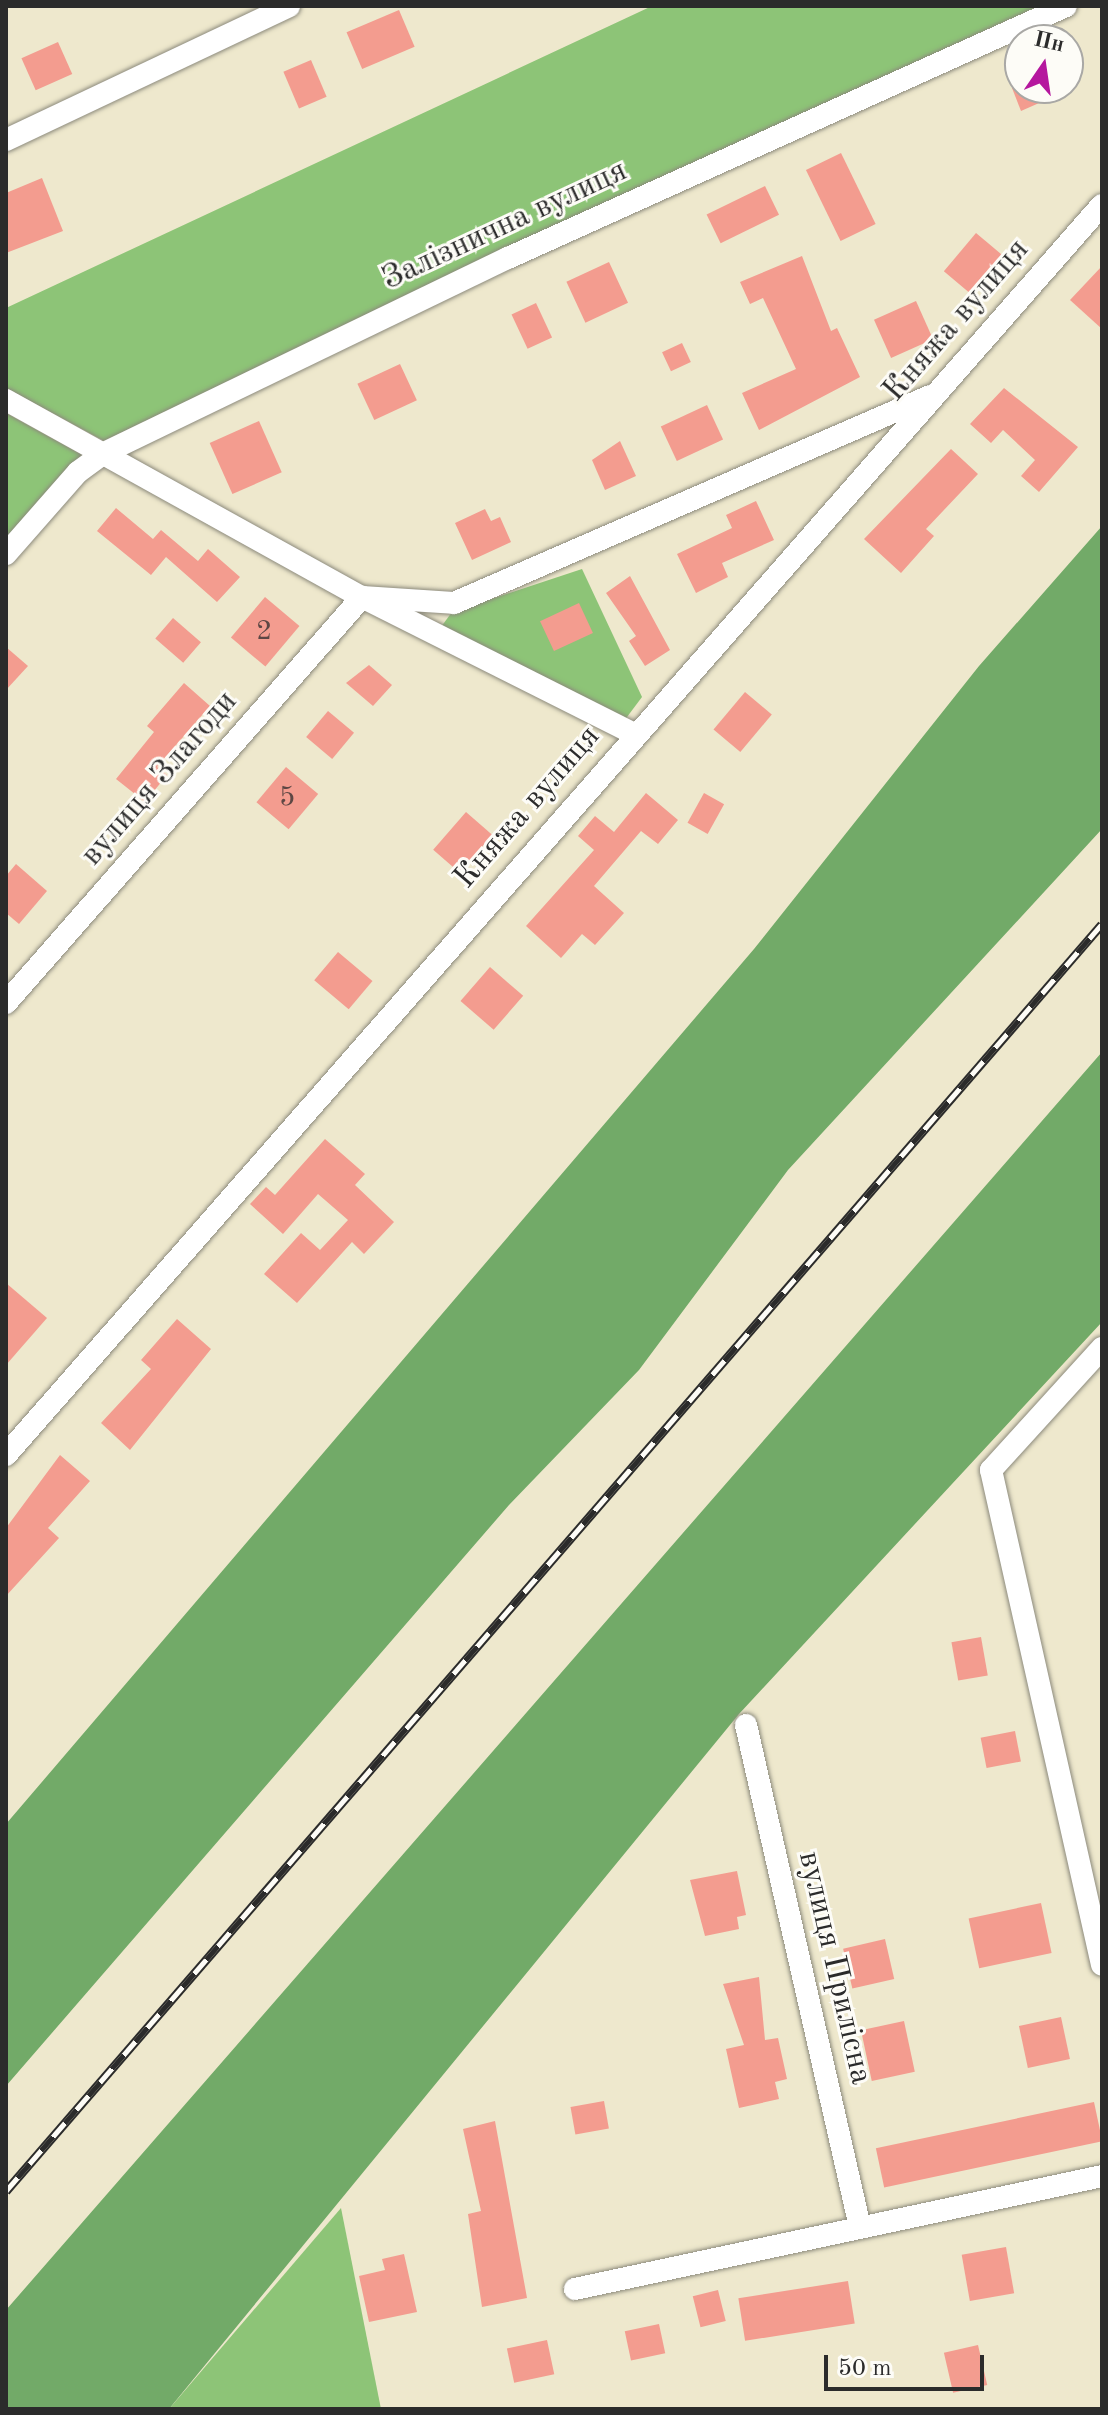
<!DOCTYPE html>
<html>
<head>
<meta charset="utf-8">
<style>
	body { margin:0 }
	#map { position:relative; width:1108px; height:2415px; overflow:hidden; background:#eee8cd; font-family:"Old Standard TT",serif }
	div>[style] { position:absolute }
	.green>* { inset:0; background:#8dc477 }
	.forest>* { inset:0; background:#72aa68 }
	.building>* { inset:0; background:#f39c8f; transform-origin:0 0 }
	.roads { filter:drop-shadow(0 0 2px #8c8a7c) drop-shadow(0 0 2px #8c8a7c) }
	.minor>* { height:22px; margin:-11px; padding:0 11px; transform-origin:11px; border-radius:11px; background:#fff }
	.rail>* { height:9px; margin-top:-4.5px; transform-origin:0; background:repeating-linear-gradient(90deg,#fdfcf7 0 18px,#2b2b2b 0 36px); box-sizing:border-box; border-block:2px solid #2b2b2b }
	span { translate:-50% -50%; white-space:nowrap; text-align:center; line-height:1.15; -webkit-text-stroke:6px #fdfcf7; paint-order:stroke }
	.number-label { font-size:28px; color:#5d4744 }
	.number-label span { -webkit-text-stroke-width:0 }
	.street-label { font-size:32px; color:#2b2b2b }
	.frame { position:absolute; inset:0; border:8px solid #2b2b2b; pointer-events:none }
	.north { position:absolute; left:1004px; top:24px; width:80px; height:80px; box-sizing:border-box; background:#fdfcf7; border:2px solid #a9a8a5; border-radius:50%; rotate:13deg; font-size:22px; font-weight:700; line-height:32px; text-align:center; color:#2b2b2b }
	.north::after { content:''; display:block; margin:auto; width:28px; height:36px; background:#b5179e; clip-path:polygon(50% 0,100% 100%,50% 72%,0 100%) }
	.scale { position:absolute; left:824px; top:2355px; width:160px; height:36px; box-sizing:border-box; border:4px solid #2b2b2b; border-top:0; padding-left:10px; font-size:24px; line-height:28px; white-space:nowrap; color:#2b2b2b; -webkit-text-stroke:6px #fdfcf7; paint-order:stroke }
</style>
</head>
<body>
<div id="map">
	<div class="green">
		<i style="clip-path:polygon(652px 6px,1039px 6px,505px 249px,104px 441px,6px 388px,6px 308px)"></i>
		<i style="clip-path:polygon(6px 413px,84px 456px,6px 540px)"></i>
		<i style="clip-path:polygon(582px 569px,642px 697px,624px 721px,441px 627px,452px 612px)"></i>
		<i style="clip-path:polygon(341px 2208px,381px 2409px,169px 2409px)"></i>
	</div>
	<div class="forest">
		<i style="clip-path:polygon(1102px 526px,1102px 829px,788px 1170px,639px 1370px,509px 1505px,6px 2086px,6px 1824px,754px 949px,979px 666px)"></i>
		<i style="clip-path:polygon(1102px 1052px,1102px 1322px,739px 1714px,169px 2409px,6px 2409px,6px 2310px)"></i>
	</div>
	<div class="building">
		<i style="left:399px;top:10px;width:40px;height:57px;rotate:67deg"></i>
		<i style="left:58px;top:42px;width:35px;height:40px;rotate:66deg"></i>
		<i style="left:311px;top:60px;width:40px;height:30px;rotate:67deg"></i>
		<i style="clip-path:polygon(1012px 88px,1073px 88px,1021px 111px)"></i>
		<i style="left:841px;top:153px;width:79px;height:39px;rotate:64deg"></i>
		<i style="clip-path:polygon(42px 178px,63px 231px,6px 253px,6px 193px)"></i>
		<i style="left:765px;top:186px;width:32px;height:65px;rotate:64deg"></i>
		<i style="left:976px;top:233px;width:38px;height:50px;rotate:40deg"></i>
		<i style="clip-path:polygon(802px 256px,831px 331px,837px 328px,860px 377px,759px 430px,742px 393px,796px 369px,763px 298px,750px 304px,740px 282px)"></i>
		<i style="left:609px;top:262px;width:45px;height:47px;rotate:65deg"></i>
		<i style="clip-path:polygon(1102px 266px,1102px 329px,1070px 300px)"></i>
		<i style="left:916px;top:301px;width:42px;height:46px;rotate:66deg"></i>
		<i style="left:536px;top:303px;width:38px;height:27px;rotate:65deg"></i>
		<i style="left:682px;top:343px;width:21px;height:22px;rotate:65deg"></i>
		<i style="left:400px;top:364px;width:40px;height:47px;rotate:65deg"></i>
		<i style="clip-path:polygon(1004px 388px,1078px 447px,1039px 492px,1021px 476px,1035px 460px,1003px 430px,991px 443px,970px 424px)"></i>
		<i style="left:707px;top:405px;width:38px;height:51px;rotate:65deg"></i>
		<i style="left:259px;top:421px;width:56px;height:54px;rotate:66deg"></i>
		<i style="clip-path:polygon(620px 441px,636px 476px,605px 490px,592px 460px)"></i>
		<i style="clip-path:polygon(951px 449px,978px 474px,926px 529px,934px 536px,901px 573px,864px 539px)"></i>
		<i style="clip-path:polygon(756px 501px,774px 540px,722px 563px,728px 577px,696px 593px,677px 554px,732px 528px,726px 515px)"></i>
		<i style="clip-path:polygon(116px 508px,153px 539px,161px 530px,198px 561px,208px 549px,240px 577px,217px 602px,166px 557px,151px 575px,97px 531px)"></i>
		<i style="clip-path:polygon(485px 509px,491px 521px,500px 517px,511px 542px,472px 560px,455px 523px)"></i>
		<i style="clip-path:polygon(630px 576px,670px 650px,645px 666px,629px 641px,636px 636px,606px 593px)"></i>
		<i style="left:265px;top:597px;width:45px;height:53px;rotate:40deg"></i>
		<i style="left:579px;top:603px;width:33px;height:43px;rotate:65deg"></i>
		<i style="left:173px;top:618px;width:37px;height:27px;rotate:41deg"></i>
		<i style="clip-path:polygon(6px 647px,28px 666px,6px 690px)"></i>
		<i style="clip-path:polygon(369px 665px,392px 685px,373px 706px,346px 683px)"></i>
		<i style="clip-path:polygon(184px 683px,210px 706px,157px 767px,167px 775px,145px 802px,116px 779px,154px 732px,147px 726px)"></i>
		<i style="left:745px;top:692px;width:35px;height:49px;rotate:40deg"></i>
		<i style="left:328px;top:711px;width:34px;height:34px;rotate:40deg"></i>
		<i style="left:286px;top:767px;width:42px;height:46px;rotate:40deg"></i>
		<i style="clip-path:polygon(646px 793px,678px 820px,658px 844px,641px 831px,594px 886px,624px 913px,595px 945px,582px 934px,561px 958px,526px 926px,594px 850px,578px 836px,595px 816px,614px 832px)"></i>
		<i style="left:704px;top:793px;width:23px;height:34px;rotate:29deg"></i>
		<i style="left:466px;top:812px;width:35px;height:50px;rotate:41deg"></i>
		<i style="clip-path:polygon(16px 864px,47px 891px,19px 924px,6px 913px,6px 876px)"></i>
		<i style="left:338px;top:952px;width:45px;height:37px;rotate:40deg"></i>
		<i style="left:490px;top:967px;width:44px;height:45px;rotate:41deg"></i>
		<i style="clip-path:polygon(325px 1139px,365px 1174px,355px 1185px,394px 1222px,364px 1254px,352px 1242px,297px 1303px,264px 1274px,301px 1233px,320px 1250px,348px 1220px,318px 1194px,283px 1234px,250px 1204px,266px 1187px,275px 1195px)"></i>
		<i style="clip-path:polygon(6px 1283px,47px 1318px,6px 1365px)"></i>
		<i style="clip-path:polygon(177px 1319px,211px 1349px,130px 1450px,101px 1423px,151px 1369px,141px 1360px)"></i>
		<i style="clip-path:polygon(60px 1455px,90px 1481px,48px 1528px,59px 1538px,6px 1596px,6px 1528px)"></i>
		<i style="left:981px;top:1637px;width:39px;height:30px;rotate:80deg"></i>
		<i style="left:1015px;top:1731px;width:31px;height:35px;rotate:79deg"></i>
		<i style="clip-path:polygon(737px 1871px,746px 1915px,737px 1917px,739px 1929px,705px 1936px,690px 1880px)"></i>
		<i style="left:1041px;top:1903px;width:51px;height:74px;rotate:78deg"></i>
		<i style="left:885px;top:1939px;width:41px;height:43px;rotate:77deg"></i>
		<i style="clip-path:polygon(759px 1977px,765px 2040px,778px 2038px,787px 2079px,775px 2082px,779px 2099px,739px 2108px,726px 2049px,744px 2045px,723px 1984px)"></i>
		<i style="left:1061px;top:2017px;width:43px;height:43px;rotate:78deg"></i>
		<i style="left:904px;top:2021px;width:52px;height:44px;rotate:78deg"></i>
		<i style="left:604px;top:2101px;width:28px;height:34px;rotate:80deg"></i>
		<i style="left:1094px;top:2102px;width:40px;height:223px;rotate:78deg"></i>
		<i style="clip-path:polygon(495px 2121px,527px 2298px,482px 2307px,468px 2214px,481px 2211px,463px 2129px)"></i>
		<i style="left:1006px;top:2247px;width:47px;height:45px;rotate:80deg"></i>
		<i style="clip-path:polygon(404px 2254px,417px 2312px,369px 2322px,359px 2276px,385px 2270px,382px 2259px)"></i>
		<i style="left:848px;top:2281px;width:43px;height:111px;rotate:81deg"></i>
		<i style="left:718px;top:2290px;width:32px;height:26px;rotate:76deg"></i>
		<i style="left:659px;top:2324px;width:30px;height:35px;rotate:78deg"></i>
		<i style="left:547px;top:2340px;width:35px;height:41px;rotate:78deg"></i>
		<i style="left:978px;top:2345px;width:41px;height:35px;rotate:77deg"></i>
	</div>
	<div class="roads">
		<div class="minor">
			<i style="left:6px;top:140px;width:313px;rotate:-25.3deg"></i>
			<i style="left:6px;top:400px;width:407px;rotate:29deg"></i>
			<i style="left:362px;top:597px;width:92px;rotate:3.7deg"></i>
			<i style="left:454px;top:603px;width:519px;rotate:-23.5deg"></i>
			<i style="left:6px;top:554px;width:109px;rotate:-48.7deg"></i>
			<i style="left:78px;top:472px;width:32px;rotate:-36deg"></i>
			<i style="left:104px;top:453px;width:449px;rotate:-25.8deg"></i>
			<i style="left:508px;top:258px;width:612px;rotate:-24.3deg"></i>
			<i style="left:6px;top:1003px;width:540px;rotate:-48.75deg"></i>
			<i style="left:362px;top:597px;width:305px;rotate:26.7deg"></i>
			<i style="left:1102px;top:1348px;width:165px;rotate:132.3deg"></i>
			<i style="left:991px;top:1470px;width:507px;rotate:77.36deg"></i>
			<i style="left:6px;top:1455px;width:1662px;rotate:-48.76deg"></i>
			<i style="left:746px;top:1725px;width:515px;rotate:77.21deg"></i>
			<i style="left:575px;top:2289px;width:539px;rotate:-12.1deg"></i>
		</div>
	</div>
	<div class="rail">
		<i style="left:6px;top:2191px;width:1675px;rotate:-49.14deg"></i>
	</div>
	<div class="number-label">
		<span style="left:264px;top:632px">2</span>
		<span style="left:287px;top:798px">5</span>
	</div>
	<div class="street-label">
		<span style="left:505px;top:226px;rotate:-25deg">Залізнична вулиця</span>
		<span style="left:957px;top:321px;rotate:-49deg">Княжа вулиця</span>
		<span style="left:160px;top:779px;rotate:-49deg">вулиця Злагоди</span>
		<span style="left:528px;top:808px;rotate:-49deg">Княжа вулиця</span>
		<span style="left:834px;top:1968px;rotate:77deg">вулиця Прилісна</span>
	</div>
	<div class="frame"></div>
	<div class="north">Пн</div>
	<div class="scale">50 m</div>
</div>
</body>
</html>
